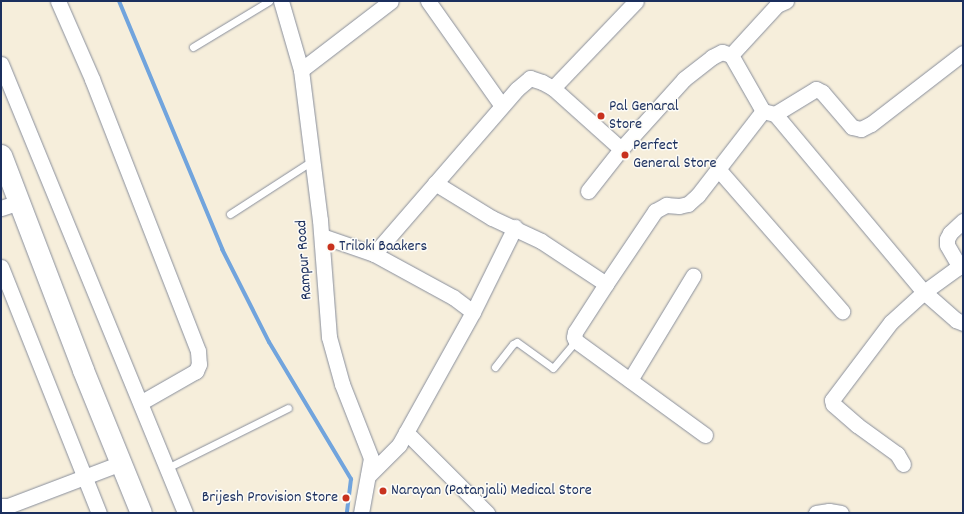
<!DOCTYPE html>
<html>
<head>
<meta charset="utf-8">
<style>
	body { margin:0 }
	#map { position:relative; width:964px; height:514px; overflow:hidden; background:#f6eedb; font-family:Dekko,sans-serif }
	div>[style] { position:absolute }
	.stream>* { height:4px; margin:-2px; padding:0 2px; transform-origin:2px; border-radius:2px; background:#71a4dd }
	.roads { filter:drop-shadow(0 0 1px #888e9c) drop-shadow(0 0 1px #888e9c) }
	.lane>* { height:7px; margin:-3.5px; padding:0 3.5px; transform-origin:3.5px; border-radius:3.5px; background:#fff }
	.street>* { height:15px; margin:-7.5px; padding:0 7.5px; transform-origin:7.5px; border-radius:7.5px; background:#fff }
	.secondary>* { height:21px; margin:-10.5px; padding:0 10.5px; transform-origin:10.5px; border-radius:10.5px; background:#fff }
	.dots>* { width:11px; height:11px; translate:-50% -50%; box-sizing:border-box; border:2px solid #fdfcf7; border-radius:50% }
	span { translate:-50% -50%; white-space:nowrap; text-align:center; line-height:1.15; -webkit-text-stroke:3px #fdfcf7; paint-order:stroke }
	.poi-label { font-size:16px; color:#1b2f5e }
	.left { translate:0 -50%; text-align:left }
	.right { translate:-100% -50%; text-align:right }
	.street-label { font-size:16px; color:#1b2f5e }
	.frame { position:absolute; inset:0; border:2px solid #1b2f5e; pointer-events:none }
</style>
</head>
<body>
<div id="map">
	<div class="stream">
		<i style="left:119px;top:1px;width:269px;rotate:67.4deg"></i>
		<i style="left:222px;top:249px;width:104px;rotate:63.2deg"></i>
		<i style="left:269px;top:342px;width:160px;rotate:59.1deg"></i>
		<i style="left:351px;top:479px;width:34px;rotate:97deg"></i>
	</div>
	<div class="roads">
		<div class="lane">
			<i style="left:193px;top:47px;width:89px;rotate:-31.2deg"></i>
			<i style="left:230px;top:214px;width:98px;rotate:-32.9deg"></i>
			<i style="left:495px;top:367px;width:29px;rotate:-52deg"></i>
			<i style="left:513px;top:344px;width:4px;rotate:-27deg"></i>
			<i style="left:517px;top:342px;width:44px;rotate:35.8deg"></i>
			<i style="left:553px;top:368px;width:35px;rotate:-50deg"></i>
			<i style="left:167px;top:468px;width:135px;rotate:-26.4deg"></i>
		</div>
		<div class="street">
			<i style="left:58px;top:1px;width:85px;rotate:66.4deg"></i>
			<i style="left:92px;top:79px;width:292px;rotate:68.7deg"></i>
			<i style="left:198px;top:351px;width:13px;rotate:86deg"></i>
			<i style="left:199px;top:364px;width:8px;rotate:113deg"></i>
			<i style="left:196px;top:371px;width:64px;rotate:150.3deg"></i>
			<i style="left:281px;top:1px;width:72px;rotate:73.8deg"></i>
			<i style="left:301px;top:70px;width:151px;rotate:82.8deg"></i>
			<i style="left:320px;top:220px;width:117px;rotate:85.6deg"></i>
			<i style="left:329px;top:337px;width:49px;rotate:74.5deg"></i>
			<i style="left:342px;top:384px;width:79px;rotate:68.6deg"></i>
			<i style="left:371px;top:458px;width:56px;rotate:100.3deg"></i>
			<i style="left:428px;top:1px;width:128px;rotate:54.8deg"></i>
			<i style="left:731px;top:55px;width:68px;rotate:-47.4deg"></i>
			<i style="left:777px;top:5px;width:10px;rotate:-24deg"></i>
			<i style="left:1px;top:64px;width:485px;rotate:67.7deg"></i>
			<i style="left:301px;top:70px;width:113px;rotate:-37.5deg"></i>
			<i style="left:553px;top:88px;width:91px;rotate:41.9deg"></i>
			<i style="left:775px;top:114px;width:232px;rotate:50.1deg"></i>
			<i style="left:924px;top:292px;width:43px;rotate:41.2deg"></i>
			<i style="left:956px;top:320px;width:8px;rotate:23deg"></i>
			<i style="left:718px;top:169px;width:189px;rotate:48.9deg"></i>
			<i style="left:435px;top:183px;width:67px;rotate:31.6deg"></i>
			<i style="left:492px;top:218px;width:54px;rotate:25.1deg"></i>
			<i style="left:541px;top:241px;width:78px;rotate:33.5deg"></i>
			<i style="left:588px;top:191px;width:53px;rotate:-51.8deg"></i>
			<i style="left:621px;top:149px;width:94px;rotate:-48deg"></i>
			<i style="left:684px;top:79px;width:36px;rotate:-38deg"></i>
			<i style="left:712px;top:57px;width:11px;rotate:-27deg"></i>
			<i style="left:722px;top:52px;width:9px;rotate:18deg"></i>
			<i style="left:731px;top:55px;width:64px;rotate:60.3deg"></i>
			<i style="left:763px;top:111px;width:12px;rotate:14deg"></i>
			<i style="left:775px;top:114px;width:48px;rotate:-31.4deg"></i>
			<i style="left:816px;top:89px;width:7px;rotate:27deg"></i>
			<i style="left:822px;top:92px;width:46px;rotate:49.4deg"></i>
			<i style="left:852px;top:127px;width:9px;rotate:13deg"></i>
			<i style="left:861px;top:129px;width:11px;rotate:-27deg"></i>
			<i style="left:871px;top:124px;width:116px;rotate:-37.7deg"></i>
			<i style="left:1px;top:208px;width:19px;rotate:-18deg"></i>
			<i style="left:322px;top:236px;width:55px;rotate:19.1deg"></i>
			<i style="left:374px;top:254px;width:218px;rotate:-49.1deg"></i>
			<i style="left:517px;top:89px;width:17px;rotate:-40deg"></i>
			<i style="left:530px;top:78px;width:13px;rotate:18deg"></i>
			<i style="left:542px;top:82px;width:13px;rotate:29deg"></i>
			<i style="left:553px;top:88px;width:120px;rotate:-46.3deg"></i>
			<i style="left:374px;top:254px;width:90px;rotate:28.6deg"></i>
			<i style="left:453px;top:297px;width:25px;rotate:37deg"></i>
			<i style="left:1px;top:267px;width:265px;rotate:68.3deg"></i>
			<i style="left:630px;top:380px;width:122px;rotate:-58.8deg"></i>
			<i style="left:406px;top:432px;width:115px;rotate:45deg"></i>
			<i style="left:705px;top:435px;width:160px;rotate:-143.9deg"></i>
			<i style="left:576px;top:341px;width:4px;rotate:-117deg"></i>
			<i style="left:574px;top:337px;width:5px;rotate:-79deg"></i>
			<i style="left:575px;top:332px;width:57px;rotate:-57.1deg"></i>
			<i style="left:606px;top:284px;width:88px;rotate:-56.1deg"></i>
			<i style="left:655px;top:211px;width:13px;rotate:-29deg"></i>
			<i style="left:666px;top:205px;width:13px;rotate:4deg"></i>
			<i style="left:679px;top:206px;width:9px;rotate:-13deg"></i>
			<i style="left:688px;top:204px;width:13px;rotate:-42deg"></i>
			<i style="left:698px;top:195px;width:106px;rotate:-52.3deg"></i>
			<i style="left:903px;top:464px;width:12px;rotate:-121deg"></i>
			<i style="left:897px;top:454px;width:49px;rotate:-144.1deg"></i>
			<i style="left:857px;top:425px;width:32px;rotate:-139deg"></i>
			<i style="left:833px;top:404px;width:4px;rotate:-104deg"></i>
			<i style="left:832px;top:400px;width:98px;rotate:-52.9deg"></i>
			<i style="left:891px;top:322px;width:45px;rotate:-42.3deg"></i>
			<i style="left:924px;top:292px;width:41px;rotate:-36deg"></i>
			<i style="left:957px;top:268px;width:4px;rotate:-76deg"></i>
			<i style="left:958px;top:264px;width:22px;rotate:-120deg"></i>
			<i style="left:947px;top:245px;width:6px;rotate:-90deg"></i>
			<i style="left:947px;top:239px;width:7px;rotate:-63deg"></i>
			<i style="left:950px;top:233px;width:18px;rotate:-43deg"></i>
			<i style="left:368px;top:476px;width:44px;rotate:-45deg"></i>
			<i style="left:399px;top:445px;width:152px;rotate:-60.9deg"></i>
			<i style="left:473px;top:312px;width:95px;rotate:-63.7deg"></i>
			<i style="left:1px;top:506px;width:7px"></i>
			<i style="left:8px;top:506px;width:121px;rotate:-20.8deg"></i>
			<i style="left:816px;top:513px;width:13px;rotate:-9deg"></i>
			<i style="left:829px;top:511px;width:12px;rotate:9deg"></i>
		</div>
		<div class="secondary">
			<i style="left:1px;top:155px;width:230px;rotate:69.1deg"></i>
			<i style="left:83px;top:370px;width:154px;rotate:67.9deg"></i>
		</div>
	</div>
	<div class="dots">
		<i style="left:601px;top:116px;background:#c8321e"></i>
		<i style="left:625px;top:155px;background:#c8321e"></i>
		<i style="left:331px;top:247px;background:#c8321e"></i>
		<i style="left:383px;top:491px;background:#c8321e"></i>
		<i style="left:346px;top:498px;background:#c8321e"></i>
	</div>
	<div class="poi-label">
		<span class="left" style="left:609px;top:116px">Pal Genaral<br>Store</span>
		<span class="left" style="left:633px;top:155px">Perfect<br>General Store</span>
		<span class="left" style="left:339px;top:247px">Triloki Baakers</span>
		<span class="left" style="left:391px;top:491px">Narayan (Patanjali) Medical Store</span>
		<span class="right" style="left:338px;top:498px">Brijesh Provision Store</span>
	</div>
	<div class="street-label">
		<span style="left:305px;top:260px;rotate:-94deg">Rampur Road</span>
	</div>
	<div class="frame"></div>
</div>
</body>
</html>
